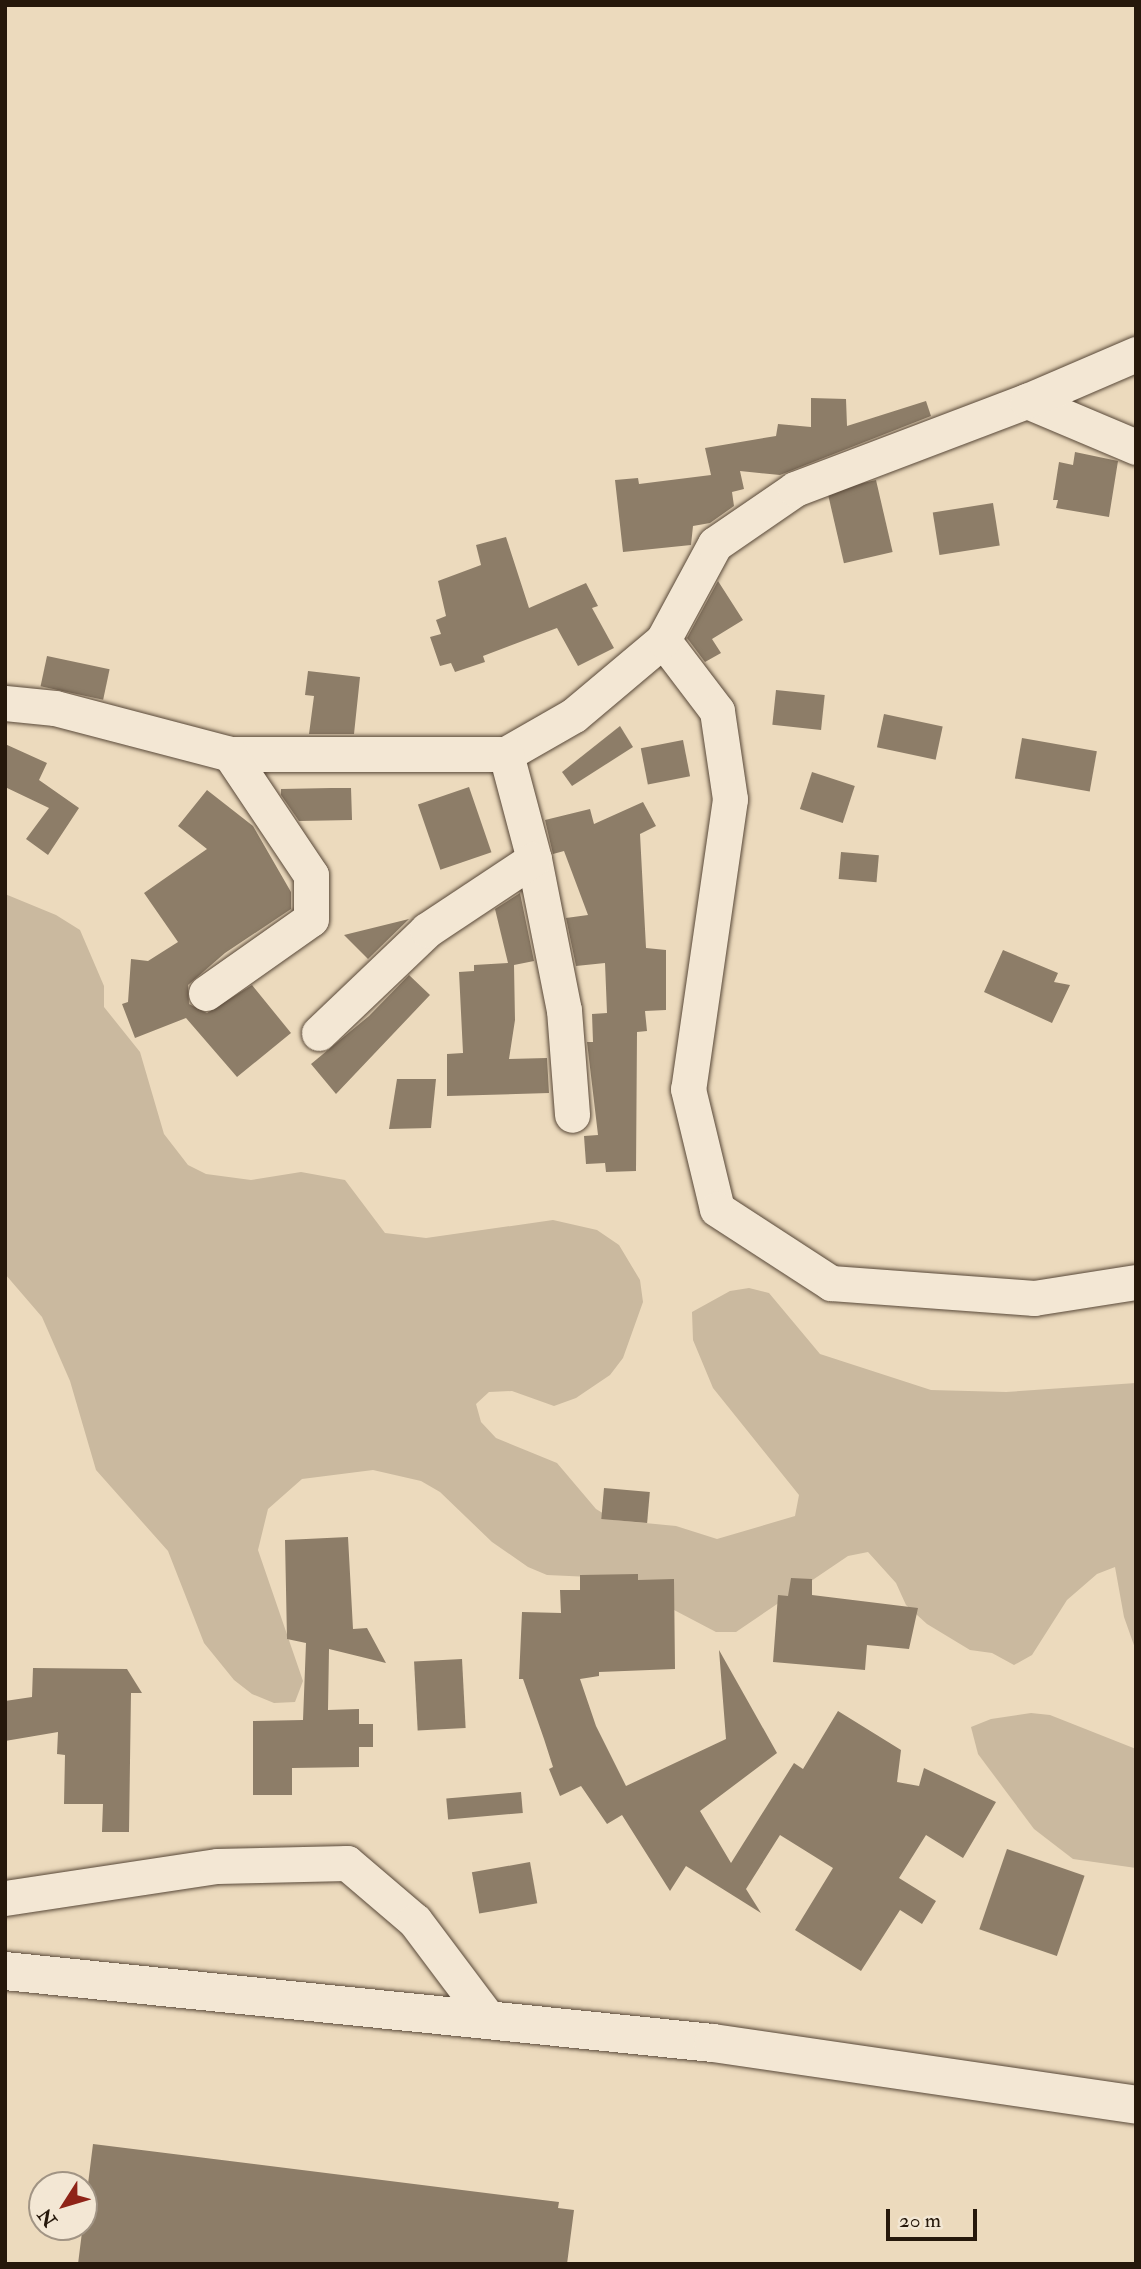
<!DOCTYPE html>
<html>
<head>
<meta charset="utf-8">
<style>
	body { margin:0 }
	#map { position:relative; width:1141px; height:2269px; overflow:hidden; background:#ecdabd; font-family:"IM FELL Double Pica",serif }
	div>[style] { position:absolute }
	.green>* { inset:0; background:#cab99f }
	.building>* { inset:0; background:#8d7d68; transform-origin:0 0 }
	.roads { filter:drop-shadow(0 0 2px #584838) drop-shadow(0 0 2px #584838) }
	.street>* { height:35px; margin:-17.5px; padding:0 17.5px; transform-origin:17.5px; border-radius:17.5px; background:#f3e7d4 }
	.secondary>* { height:38px; margin:-19px; padding:0 19px; transform-origin:19px; border-radius:19px; background:#f3e7d4 }
	span { translate:-50% -50%; white-space:nowrap; text-align:center; line-height:1.15; -webkit-text-stroke:5px #f3e7d4; paint-order:stroke }
	.frame { position:absolute; inset:0; border:7px solid #26180b; pointer-events:none }
	.north { position:absolute; left:28px; top:2171px; width:70px; height:70px; box-sizing:border-box; background:#f3e7d4; border:2px solid #a19484; border-radius:50%; rotate:233deg; font-size:19px; font-weight:700; line-height:28px; text-align:center; color:#26180b }
	.north::after { content:''; display:block; margin:auto; width:24px; height:32px; background:#8f2418; clip-path:polygon(50% 0,100% 100%,50% 72%,0 100%) }
	.scale { position:absolute; left:886px; top:2209px; width:91px; height:32px; box-sizing:border-box; border:4px solid #26180b; border-top:0; padding-left:9px; font-size:21px; line-height:24px; white-space:nowrap; color:#26180b; -webkit-text-stroke:5px #f3e7d4; paint-order:stroke }
</style>
</head>
<body>
<div id="map">
	<div class="green">
		<i style="clip-path:polygon(5px 894px,56px 915px,80px 930px,104px 986px,104px 1007px,140px 1052px,164px 1134px,188px 1165px,206px 1174px,251px 1180px,301px 1172px,345px 1180px,385px 1233px,426px 1238px,553px 1220px,597px 1230px,619px 1245px,640px 1280px,643px 1302px,623px 1358px,610px 1375px,576px 1398px,554px 1406px,512px 1391px,489px 1392px,476px 1404px,481px 1422px,496px 1438px,557px 1463px,596px 1509px,614px 1520px,676px 1526px,717px 1539px,795px 1516px,799px 1495px,713px 1388px,693px 1340px,692px 1312px,730px 1291px,749px 1288px,769px 1293px,820px 1354px,931px 1390px,1006px 1392px,1136px 1383px,1136px 1651px,1124px 1617px,1115px 1567px,1097px 1574px,1067px 1600px,1032px 1655px,1014px 1665px,992px 1653px,970px 1650px,927px 1624px,906px 1605px,896px 1583px,868px 1552px,848px 1556px,736px 1632px,716px 1632px,613px 1578px,547px 1575px,528px 1567px,492px 1542px,440px 1492px,421px 1481px,373px 1470px,302px 1479px,268px 1509px,258px 1550px,303px 1681px,295px 1702px,274px 1703px,252px 1694px,234px 1680px,204px 1643px,168px 1551px,96px 1470px,70px 1381px,42px 1317px,5px 1274px)"></i>
		<i style="clip-path:polygon(1031px 1713px,1050px 1715px,1136px 1749px,1136px 1868px,1073px 1859px,1034px 1829px,978px 1754px,971px 1727px,991px 1719px)"></i>
	</div>
	<div class="building">
		<i style="clip-path:polygon(811px 398px,846px 399px,847px 426px,926px 401px,931px 416px,780px 475px,740px 471px,744px 489px,732px 492px,734px 506px,710px 523px,693px 526px,691px 545px,623px 552px,615px 480px,638px 478px,639px 484px,711px 475px,705px 448px,776px 436px,778px 424px,811px 427px)"></i>
		<i style="clip-path:polygon(1075px 452px,1118px 461px,1109px 517px,1056px 508px,1058px 500px,1053px 500px,1059px 462px,1073px 465px)"></i>
		<i style="left:876px;top:480px;width:74px;height:50px;rotate:77deg"></i>
		<i style="left:993px;top:503px;width:43px;height:61px;rotate:81deg"></i>
		<i style="clip-path:polygon(506px 537px,529px 608px,586px 583px,598px 606px,592px 608px,614px 648px,578px 666px,557px 628px,483px 656px,485px 662px,455px 672px,451px 663px,440px 666px,430px 637px,441px 634px,436px 620px,446px 616px,438px 581px,481px 565px,476px 545px)"></i>
		<i style="clip-path:polygon(718px 581px,743px 620px,712px 639px,721px 653px,705px 662px,687px 638px)"></i>
		<i style="left:47px;top:656px;width:64px;height:31px;rotate:12deg"></i>
		<i style="clip-path:polygon(308px 671px,360px 677px,354px 734px,309px 734px,314px 696px,305px 695px)"></i>
		<i style="left:776px;top:690px;width:49px;height:35px;rotate:6deg"></i>
		<i style="left:884px;top:714px;width:60px;height:34px;rotate:12deg"></i>
		<i style="clip-path:polygon(620px 726px,633px 747px,572px 786px,562px 772px)"></i>
		<i style="left:1022px;top:738px;width:76px;height:41px;rotate:10deg"></i>
		<i style="left:683px;top:740px;width:37px;height:43px;rotate:79deg"></i>
		<i style="clip-path:polygon(5px 744px,47px 763px,39px 780px,79px 808px,48px 855px,26px 839px,49px 808px,5px 787px)"></i>
		<i style="left:812px;top:772px;width:45px;height:39px;rotate:18deg"></i>
		<i style="left:469px;top:787px;width:69px;height:54px;rotate:71deg"></i>
		<i style="clip-path:polygon(331px 788px,351px 788px,352px 820px,299px 821px,281px 795px,281px 789px)"></i>
		<i style="clip-path:polygon(207px 790px,253px 826px,291px 892px,291px 909px,225px 953px,188px 985px,189px 1004px,207px 1013px,252px 985px,291px 1033px,237px 1077px,186px 1018px,135px 1038px,122px 1004px,128px 1002px,131px 959px,148px 961px,178px 942px,144px 893px,207px 849px,178px 826px)"></i>
		<i style="clip-path:polygon(643px 802px,656px 826px,640px 834px,646px 948px,666px 950px,666px 1010px,645px 1011px,647px 1031px,637px 1032px,636px 1171px,606px 1172px,605px 1163px,586px 1164px,584px 1136px,598px 1135px,587px 1042px,593px 1042px,592px 1014px,607px 1013px,605px 963px,576px 966px,566px 918px,588px 915px,564px 851px,553px 854px,545px 820px,590px 809px,594px 824px)"></i>
		<i style="left:841px;top:852px;width:38px;height:27px;rotate:5deg"></i>
		<i style="clip-path:polygon(520px 893px,534px 961px,514px 965px,515px 1020px,509px 1059px,547px 1058px,549px 1093px,447px 1096px,447px 1054px,463px 1053px,459px 972px,474px 971px,474px 965px,508px 963px,495px 909px)"></i>
		<i style="clip-path:polygon(409px 919px,368px 959px,344px 935px)"></i>
		<i style="clip-path:polygon(1003px 950px,1058px 973px,1054px 982px,1070px 985px,1052px 1023px,984px 992px)"></i>
		<i style="clip-path:polygon(409px 975px,430px 995px,336px 1094px,311px 1064px,369px 1016px)"></i>
		<i style="clip-path:polygon(397px 1079px,436px 1079px,431px 1128px,389px 1129px)"></i>
		<i style="left:604px;top:1488px;width:46px;height:31px;rotate:5deg"></i>
		<i style="clip-path:polygon(348px 1537px,353px 1629px,367px 1628px,386px 1663px,329px 1649px,328px 1710px,359px 1709px,359px 1724px,373px 1724px,373px 1747px,359px 1747px,359px 1767px,292px 1768px,292px 1795px,253px 1795px,253px 1721px,303px 1720px,306px 1643px,287px 1639px,285px 1540px)"></i>
		<i style="clip-path:polygon(638px 1574px,638px 1580px,674px 1579px,675px 1669px,599px 1672px,599px 1676px,580px 1679px,596px 1726px,626px 1786px,726px 1739px,719px 1650px,777px 1753px,700px 1811px,731px 1863px,794px 1763px,803px 1769px,838px 1711px,901px 1750px,897px 1782px,919px 1786px,924px 1768px,996px 1802px,963px 1858px,926px 1835px,899px 1878px,936px 1901px,922px 1924px,900px 1910px,861px 1971px,795px 1930px,833px 1868px,780px 1835px,746px 1889px,761px 1913px,686px 1866px,670px 1891px,622px 1815px,607px 1824px,581px 1786px,560px 1796px,549px 1769px,553px 1767px,544px 1739px,523px 1679px,519px 1679px,522px 1612px,561px 1613px,560px 1590px,580px 1590px,580px 1575px)"></i>
		<i style="clip-path:polygon(791px 1578px,812px 1579px,812px 1595px,918px 1608px,909px 1649px,867px 1645px,865px 1670px,773px 1662px,778px 1595px,788px 1596px)"></i>
		<i style="left:462px;top:1659px;width:69px;height:48px;rotate:87deg"></i>
		<i style="clip-path:polygon(33px 1668px,127px 1669px,142px 1693px,131px 1693px,129px 1832px,102px 1832px,103px 1804px,64px 1804px,65px 1755px,57px 1754px,58px 1732px,5px 1741px,5px 1701px,32px 1697px)"></i>
		<i style="left:521px;top:1792px;width:21px;height:75px;rotate:85deg"></i>
		<i style="left:1007px;top:1849px;width:82px;height:85px;rotate:19deg"></i>
		<i style="left:530px;top:1862px;width:42px;height:59px;rotate:80deg"></i>
		<i style="clip-path:polygon(93px 2144px,559px 2202px,558px 2208px,574px 2210px,567px 2264px,78px 2264px)"></i>
	</div>
	<div class="roads">
		<div class="street">
			<i style="left:1027px;top:401px;width:118px;rotate:22.9deg"></i>
			<i style="left:663px;top:640px;width:89px;rotate:52.7deg"></i>
			<i style="left:717px;top:711px;width:89px;rotate:81.6deg"></i>
			<i style="left:730px;top:799px;width:293px;rotate:98.2deg"></i>
			<i style="left:688px;top:1089px;width:123px;rotate:76.4deg"></i>
			<i style="left:717px;top:1209px;width:136px;rotate:33deg"></i>
			<i style="left:831px;top:1283px;width:204px;rotate:4.2deg"></i>
			<i style="left:1034px;top:1298px;width:103px;rotate:-8.9deg"></i>
			<i style="left:5px;top:703px;width:50px;rotate:5.7deg"></i>
			<i style="left:55px;top:708px;width:181px;rotate:14.7deg"></i>
			<i style="left:230px;top:754px;width:276px"></i>
			<i style="left:506px;top:754px;width:78px;rotate:-29.8deg"></i>
			<i style="left:574px;top:715px;width:116px;rotate:-40.1deg"></i>
			<i style="left:663px;top:640px;width:109px;rotate:-61.6deg"></i>
			<i style="left:715px;top:544px;width:97px;rotate:-34.5deg"></i>
			<i style="left:795px;top:489px;width:248px;rotate:-20.8deg"></i>
			<i style="left:1027px;top:401px;width:119px;rotate:-23.3deg"></i>
			<i style="left:506px;top:754px;width:109px;rotate:75.1deg"></i>
			<i style="left:534px;top:859px;width:154px;rotate:78.8deg"></i>
			<i style="left:564px;top:1010px;width:105px;rotate:85.6deg"></i>
			<i style="left:206px;top:993px;width:128px;rotate:-35.2deg"></i>
			<i style="left:311px;top:919px;width:44px;rotate:-90deg"></i>
			<i style="left:311px;top:875px;width:146px;rotate:-123.8deg"></i>
			<i style="left:319px;top:1033px;width:149px;rotate:-43.6deg"></i>
			<i style="left:427px;top:930px;width:128px;rotate:-33.6deg"></i>
			<i style="left:5px;top:1898px;width:214px;rotate:-8.6deg"></i>
			<i style="left:217px;top:1866px;width:130px;rotate:-1.3deg"></i>
			<i style="left:347px;top:1863px;width:89px;rotate:40.5deg"></i>
			<i style="left:415px;top:1921px;width:125px;rotate:53.1deg"></i>
		</div>
		<div class="secondary">
			<i style="left:5px;top:1971px;width:712px;rotate:5.81deg"></i>
			<i style="left:713px;top:2043px;width:428px;rotate:8.3deg"></i>
		</div>
	</div>
	<div class="frame"></div>
	<div class="north">N</div>
	<div class="scale">20 m</div>
</div>
</body>
</html>
